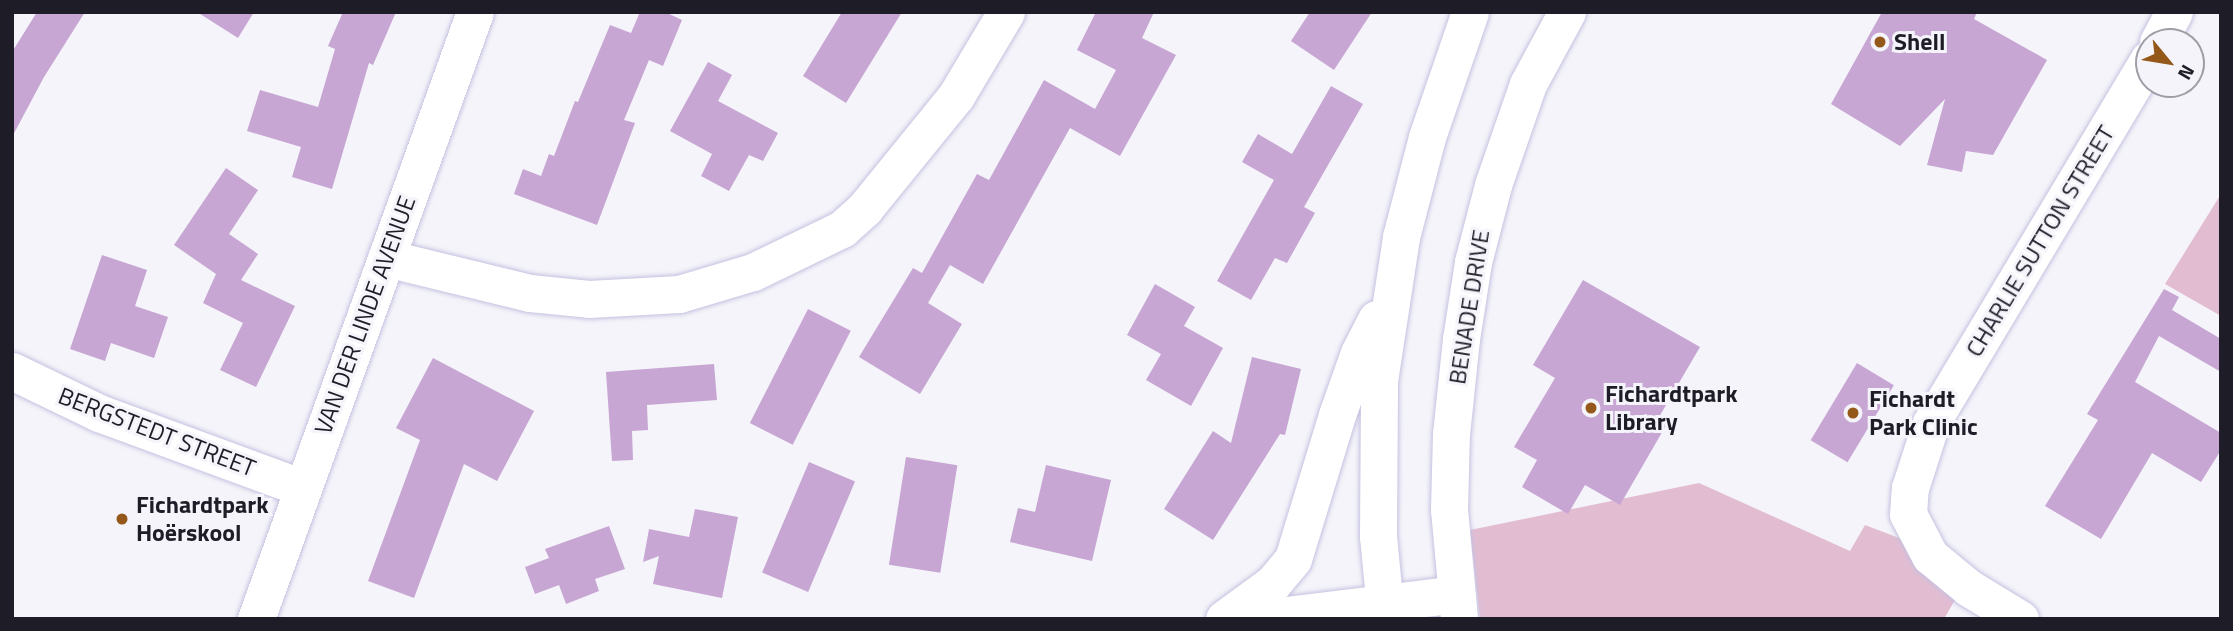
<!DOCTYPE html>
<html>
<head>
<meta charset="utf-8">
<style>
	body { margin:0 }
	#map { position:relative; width:2233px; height:631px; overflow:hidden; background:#f4f4fa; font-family:"Titillium Web",sans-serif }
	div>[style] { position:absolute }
	.green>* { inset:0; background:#e2bdd2 }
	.building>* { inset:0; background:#c7a6d3; transform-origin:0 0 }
	.roads { filter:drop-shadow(0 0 2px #c5c1e0) drop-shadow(0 0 2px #c5c1e0) }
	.minor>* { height:37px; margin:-18.5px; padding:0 18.5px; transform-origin:18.5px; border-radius:18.5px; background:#fff }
	.dots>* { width:19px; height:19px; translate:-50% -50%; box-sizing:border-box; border:4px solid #f4f4fa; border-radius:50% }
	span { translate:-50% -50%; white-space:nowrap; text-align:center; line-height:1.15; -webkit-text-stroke:6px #f4f4fa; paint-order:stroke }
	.poi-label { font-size:24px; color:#1d1c27; font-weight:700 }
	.left { translate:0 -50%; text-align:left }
	.street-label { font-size:24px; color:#1d1c27 }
	.frame { position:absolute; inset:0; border:14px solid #1d1c27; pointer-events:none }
	.north { position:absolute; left:2135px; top:28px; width:70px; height:70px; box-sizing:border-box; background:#f4f4fa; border:2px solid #9e9ea6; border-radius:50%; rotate:120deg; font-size:19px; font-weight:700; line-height:28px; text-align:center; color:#1d1c27 }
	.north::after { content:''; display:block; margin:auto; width:24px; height:32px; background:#95581b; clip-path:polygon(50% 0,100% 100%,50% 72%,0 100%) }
</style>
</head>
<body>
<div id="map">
	<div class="green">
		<i style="clip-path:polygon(2221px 194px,2221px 316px,2165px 284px)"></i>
		<i style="clip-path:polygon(1699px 483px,1850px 551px,1865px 525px,1920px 546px,1959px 593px,1944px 619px,1480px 619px,1470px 530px)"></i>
	</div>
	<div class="building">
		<i style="clip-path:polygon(37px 12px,85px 12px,44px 77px,12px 137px,12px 52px)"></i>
		<i style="clip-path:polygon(197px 12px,254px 12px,238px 38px)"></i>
		<i style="clip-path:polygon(343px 12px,396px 12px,373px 65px,369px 63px,332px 189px,292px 177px,301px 147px,247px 131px,260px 90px,318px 107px,335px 49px,328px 46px)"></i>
		<i style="clip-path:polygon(640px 12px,665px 12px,682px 20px,663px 66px,649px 60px,624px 120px,635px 123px,597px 225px,514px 194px,523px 169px,541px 176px,549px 154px,554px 156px,575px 101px,578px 102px,610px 25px,631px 33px)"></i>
		<i style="clip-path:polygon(842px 12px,902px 12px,846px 103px,803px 76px)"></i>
		<i style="clip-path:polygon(1096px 12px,1154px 12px,1142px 38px,1176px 55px,1120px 156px,1070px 128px,983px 284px,950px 265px,928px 303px,962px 324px,920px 394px,859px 357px,913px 268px,922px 273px,977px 174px,989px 180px,1044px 80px,1095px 109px,1116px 70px,1077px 50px)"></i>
		<i style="clip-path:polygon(1310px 12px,1372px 12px,1334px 70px,1291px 41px)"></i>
		<i style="clip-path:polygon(1882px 12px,1977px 12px,1974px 19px,2047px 60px,1993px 155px,1966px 151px,1962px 172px,1927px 165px,1945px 99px,1900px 146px,1831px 104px)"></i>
		<i style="clip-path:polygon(708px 62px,732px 75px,718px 101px,778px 133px,763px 161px,749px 155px,729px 191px,701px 176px,712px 154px,670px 131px)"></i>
		<i style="clip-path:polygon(1331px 86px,1363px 104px,1304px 207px,1315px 213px,1287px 263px,1275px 258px,1251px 300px,1217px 281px,1274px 180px,1242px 162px,1258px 134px,1292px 154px)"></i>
		<i style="clip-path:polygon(226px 168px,258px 190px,229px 234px,258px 254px,241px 280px,295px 306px,256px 387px,220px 370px,243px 323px,203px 303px,216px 274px,174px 245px)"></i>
		<i style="clip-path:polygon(102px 255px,147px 270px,135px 306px,168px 317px,154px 358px,111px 343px,105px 361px,70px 349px)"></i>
		<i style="clip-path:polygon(1583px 280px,1700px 347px,1659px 417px,1668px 422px,1620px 505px,1585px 485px,1568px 514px,1522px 487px,1537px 460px,1514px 447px,1555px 378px,1533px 365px)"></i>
		<i style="clip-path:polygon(1155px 284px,1195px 307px,1184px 326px,1223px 348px,1191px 406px,1146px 380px,1161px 354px,1127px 335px)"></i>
		<i style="clip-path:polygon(2164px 289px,2179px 297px,2172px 310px,2221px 339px,2221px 372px,2159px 336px,2135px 382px,2221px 433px,2221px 450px,2201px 482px,2152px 453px,2101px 539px,2045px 506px,2098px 420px,2087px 414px)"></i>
		<i style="left:808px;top:309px;width:48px;height:128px;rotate:27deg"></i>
		<i style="clip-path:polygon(1252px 357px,1301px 369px,1285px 435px,1280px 434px,1213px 540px,1164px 509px,1213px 431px,1231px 443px)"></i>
		<i style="clip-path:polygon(433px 358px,534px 411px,497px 481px,464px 464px,414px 598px,368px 581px,420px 440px,396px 428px)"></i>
		<i style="left:1857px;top:363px;width:43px;height:90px;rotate:31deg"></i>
		<i style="clip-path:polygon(714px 364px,717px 400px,647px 405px,648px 430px,632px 431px,633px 460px,612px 461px,606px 372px)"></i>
		<i style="left:906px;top:457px;width:52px;height:109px;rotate:9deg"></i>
		<i style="left:809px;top:462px;width:50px;height:120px;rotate:23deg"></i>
		<i style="clip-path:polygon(1046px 465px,1111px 480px,1092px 561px,1010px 542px,1018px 508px,1035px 512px)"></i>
		<i style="clip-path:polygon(695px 509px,738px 517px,722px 598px,653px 584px,659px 556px,643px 562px,649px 529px,689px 537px)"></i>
		<i style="clip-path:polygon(609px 526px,625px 569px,595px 579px,599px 591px,566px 604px,559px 585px,535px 594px,525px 567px,549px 558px,545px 549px)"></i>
	</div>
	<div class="roads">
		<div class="minor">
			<i style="left:2158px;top:42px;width:34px;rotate:-62deg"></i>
			<i style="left:386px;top:258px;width:148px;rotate:13.7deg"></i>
			<i style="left:530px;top:293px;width:59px;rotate:5.8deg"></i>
			<i style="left:589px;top:299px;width:90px;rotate:-3.2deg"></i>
			<i style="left:679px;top:294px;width:77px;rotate:-16.6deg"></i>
			<i style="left:753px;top:272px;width:99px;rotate:-25.8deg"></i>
			<i style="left:842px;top:229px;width:31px;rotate:-42deg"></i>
			<i style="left:865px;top:208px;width:144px;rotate:-50.9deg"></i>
			<i style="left:956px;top:96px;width:98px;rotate:-59.2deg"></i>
			<i style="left:12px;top:371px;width:97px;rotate:25.8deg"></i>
			<i style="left:99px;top:413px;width:217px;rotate:20.2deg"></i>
			<i style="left:256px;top:619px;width:645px;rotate:-70.16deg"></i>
			<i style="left:1224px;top:619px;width:61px;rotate:-36.3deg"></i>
			<i style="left:1273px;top:583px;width:31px;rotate:-50deg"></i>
			<i style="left:1293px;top:559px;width:151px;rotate:-73deg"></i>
			<i style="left:1337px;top:415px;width:66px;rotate:-70.5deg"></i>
			<i style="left:1359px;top:353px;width:38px;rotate:-63deg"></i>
			<i style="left:1253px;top:619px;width:205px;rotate:-7deg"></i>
			<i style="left:1386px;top:619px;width:83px;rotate:-95.5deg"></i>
			<i style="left:1378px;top:536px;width:155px;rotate:-89.6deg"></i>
			<i style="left:1379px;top:381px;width:146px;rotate:-81.3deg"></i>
			<i style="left:1401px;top:237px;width:103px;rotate:-75.4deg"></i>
			<i style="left:1427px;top:137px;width:132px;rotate:-71deg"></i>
			<i style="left:1459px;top:619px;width:110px;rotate:-95.2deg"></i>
			<i style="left:1449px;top:509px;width:75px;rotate:-88.5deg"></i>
			<i style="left:1451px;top:434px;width:96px;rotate:-84deg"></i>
			<i style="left:1461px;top:339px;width:78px;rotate:-81.1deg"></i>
			<i style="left:1473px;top:262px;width:80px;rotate:-75.4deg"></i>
			<i style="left:1493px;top:185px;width:107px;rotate:-70.9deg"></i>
			<i style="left:1528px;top:84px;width:82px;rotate:-61.6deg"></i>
			<i style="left:2020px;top:619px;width:60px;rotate:-148.7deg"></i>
			<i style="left:1969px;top:588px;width:50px;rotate:-140.6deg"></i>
			<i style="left:1930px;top:556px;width:47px;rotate:-117.6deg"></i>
			<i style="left:1908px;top:514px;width:26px;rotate:-86deg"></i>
			<i style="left:1910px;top:488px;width:68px;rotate:-72.1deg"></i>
			<i style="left:1931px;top:423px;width:424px;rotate:-59.1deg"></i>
		</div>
	</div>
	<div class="dots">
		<i style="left:1880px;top:42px;background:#95581b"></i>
		<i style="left:1591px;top:408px;background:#95581b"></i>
		<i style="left:1853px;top:413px;background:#95581b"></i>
		<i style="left:122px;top:519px;background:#95581b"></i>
	</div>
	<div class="poi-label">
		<span class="left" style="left:1894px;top:42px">Shell</span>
		<span class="left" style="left:1605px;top:408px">Fichardtpark<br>Library</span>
		<span class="left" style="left:1869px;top:413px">Fichardt<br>Park Clinic</span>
		<span class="left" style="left:136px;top:519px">Fichardtpark<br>Hoërskool</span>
	</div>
	<div class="street-label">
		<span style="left:2040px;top:241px;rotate:-59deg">CHARLIE SUTTON STREET</span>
		<span style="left:1469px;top:307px;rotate:-81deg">BENADE DRIVE</span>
		<span style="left:365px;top:315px;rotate:-70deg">VAN DER LINDE AVENUE</span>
		<span style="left:157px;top:432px;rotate:21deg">BERGSTEDT STREET</span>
	</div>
	<div class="frame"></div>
	<div class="north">N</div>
</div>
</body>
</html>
